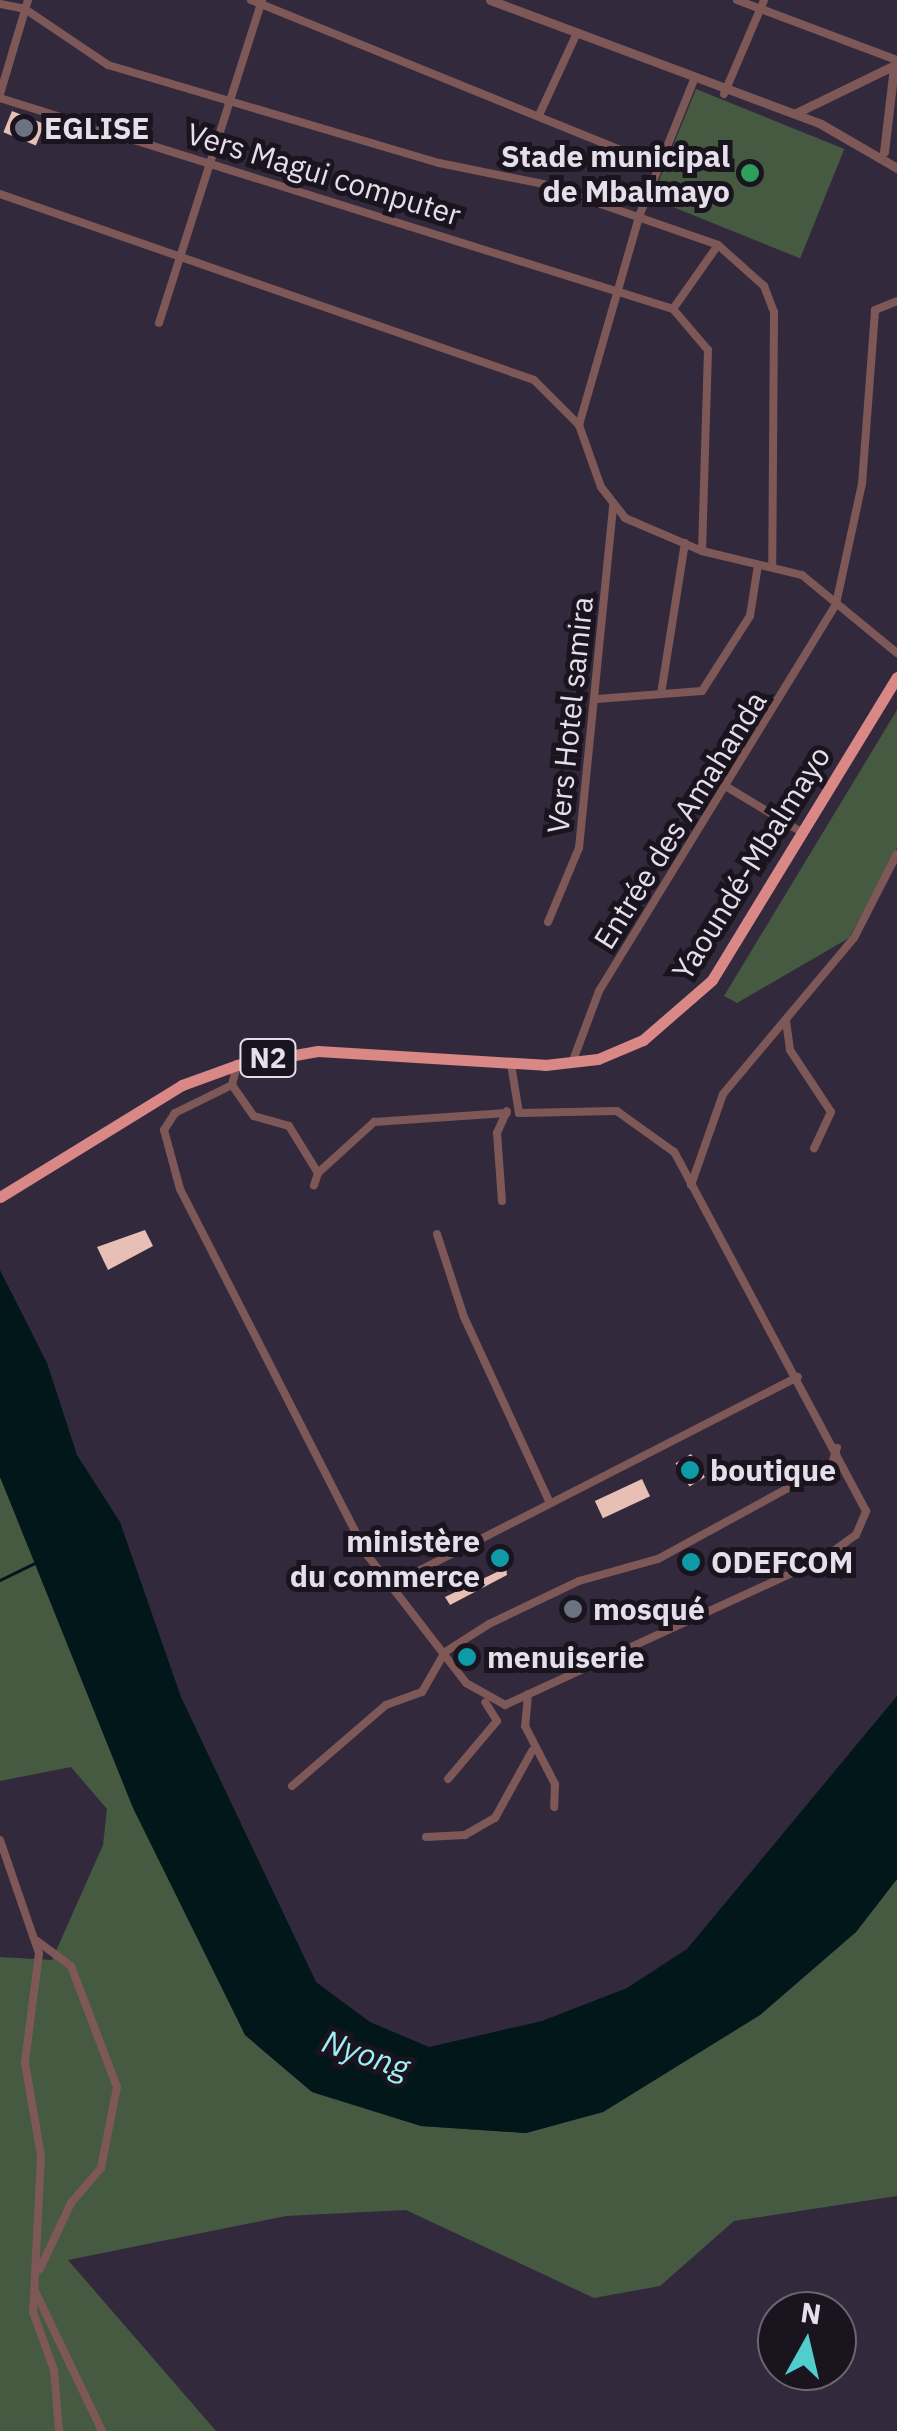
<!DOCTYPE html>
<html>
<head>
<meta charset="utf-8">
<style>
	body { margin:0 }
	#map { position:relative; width:897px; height:2431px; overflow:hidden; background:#33293d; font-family:"IBM Plex Sans",sans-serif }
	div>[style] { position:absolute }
	.green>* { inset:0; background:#465941; transform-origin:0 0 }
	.water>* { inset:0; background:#021719 }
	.stream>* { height:2.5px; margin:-1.25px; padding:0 1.25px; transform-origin:1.25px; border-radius:1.25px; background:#021719 }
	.building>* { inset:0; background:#e8bfb5; transform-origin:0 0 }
	.minor>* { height:8px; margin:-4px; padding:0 4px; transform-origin:4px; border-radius:4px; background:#7d5857 }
	.tertiary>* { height:9px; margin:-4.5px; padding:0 4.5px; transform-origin:4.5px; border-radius:4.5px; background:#7d5857 }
	.trunk>* { height:11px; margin:-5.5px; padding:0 5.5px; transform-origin:5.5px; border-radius:5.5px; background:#d98886 }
	.dots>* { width:28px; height:28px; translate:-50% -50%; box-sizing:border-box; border:5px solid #19141d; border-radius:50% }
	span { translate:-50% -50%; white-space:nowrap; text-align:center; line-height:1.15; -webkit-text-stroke:10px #19141d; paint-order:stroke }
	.shield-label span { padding:2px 8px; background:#19141d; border:2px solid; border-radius:8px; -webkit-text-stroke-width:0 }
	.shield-label { font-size:28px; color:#e5deeb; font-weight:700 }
	.poi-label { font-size:30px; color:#e5deeb; font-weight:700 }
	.left { translate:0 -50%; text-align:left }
	.right { translate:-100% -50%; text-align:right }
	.street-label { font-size:30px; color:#e5deeb }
	.water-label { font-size:32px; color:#9feff5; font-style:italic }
	.north { position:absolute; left:757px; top:2291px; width:100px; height:100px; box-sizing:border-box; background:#19141d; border:2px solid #6b656f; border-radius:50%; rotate:8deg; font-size:28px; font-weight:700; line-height:40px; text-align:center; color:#e5deeb }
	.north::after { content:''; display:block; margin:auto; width:35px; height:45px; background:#52cdce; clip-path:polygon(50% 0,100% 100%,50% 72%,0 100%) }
</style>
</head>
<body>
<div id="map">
	<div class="green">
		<i style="left:696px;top:89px;width:160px;height:118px;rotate:22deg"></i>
		<i style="clip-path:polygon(897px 710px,897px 848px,849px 938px,737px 1003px,724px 996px)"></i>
		<i style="clip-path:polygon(0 1477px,245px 2035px,312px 2092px,421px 2126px,526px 2133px,603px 2112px,760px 2015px,856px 1932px,897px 1879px,897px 2196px,734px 2221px,660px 2286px,594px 2298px,406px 2210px,286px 2216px,68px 2260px,216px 2431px,0 2431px,0 1957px,52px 1960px,103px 1845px,107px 1809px,71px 1767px,0 1781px)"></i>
	</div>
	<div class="water">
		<i style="clip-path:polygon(0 1270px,47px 1363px,77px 1455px,120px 1522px,181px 1697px,316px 1982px,370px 2022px,429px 2047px,542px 2021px,627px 1988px,687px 1949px,897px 1696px,897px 1879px,856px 1932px,760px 2015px,603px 2112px,526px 2133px,421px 2126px,312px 2092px,245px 2035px,133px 1808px,0 1477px)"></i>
	</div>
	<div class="stream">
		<i style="left:0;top:1580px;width:43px;rotate:-26deg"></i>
	</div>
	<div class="building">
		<i style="left:12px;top:111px;width:35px;height:23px;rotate:22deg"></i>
		<i style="clip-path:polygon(145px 1230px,153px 1246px,108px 1270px,97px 1247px)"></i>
		<i style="left:691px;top:1454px;width:27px;height:18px;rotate:59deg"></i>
		<i style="left:642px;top:1479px;width:19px;height:52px;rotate:65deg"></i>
		<i style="clip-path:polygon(504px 1548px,507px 1575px,450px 1605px,445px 1597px,497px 1572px,489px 1554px)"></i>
	</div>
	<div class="minor">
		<i style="left:251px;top:0;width:438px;rotate:22.1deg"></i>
		<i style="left:737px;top:0;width:171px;rotate:20.6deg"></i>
		<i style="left:0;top:4px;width:25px;rotate:11deg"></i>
		<i style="left:25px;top:9px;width:100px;rotate:34deg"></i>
		<i style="left:108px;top:65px;width:345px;rotate:16.5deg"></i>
		<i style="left:439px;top:163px;width:106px;rotate:11.4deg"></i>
		<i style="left:543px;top:184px;width:185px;rotate:19.2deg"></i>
		<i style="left:718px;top:245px;width:62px;rotate:41.7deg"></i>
		<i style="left:764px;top:286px;width:28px;rotate:69deg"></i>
		<i style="left:774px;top:312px;width:255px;rotate:90.4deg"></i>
		<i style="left:0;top:94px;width:98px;rotate:-73.4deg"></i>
		<i style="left:724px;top:94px;width:102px;rotate:-66.9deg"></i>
		<i style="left:0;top:98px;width:705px;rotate:17.41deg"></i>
		<i style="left:673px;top:309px;width:78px;rotate:-54.9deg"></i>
		<i style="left:540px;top:113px;width:86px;rotate:-65.2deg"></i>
		<i style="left:0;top:194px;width:565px;rotate:19.2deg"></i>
		<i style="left:534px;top:380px;width:64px;rotate:45deg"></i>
		<i style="left:579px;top:425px;width:66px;rotate:70.5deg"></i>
		<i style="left:601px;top:487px;width:39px;rotate:52deg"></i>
		<i style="left:625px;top:518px;width:84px;rotate:23.2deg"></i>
		<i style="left:702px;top:551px;width:103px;rotate:13.5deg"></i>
		<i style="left:802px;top:575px;width:123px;rotate:39.4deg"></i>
		<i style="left:673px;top:309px;width:54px;rotate:49.5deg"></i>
		<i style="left:708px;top:350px;width:201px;rotate:91.7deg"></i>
		<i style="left:159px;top:323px;width:339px;rotate:-72.3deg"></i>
		<i style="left:579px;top:425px;width:220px;rotate:-73.9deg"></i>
		<i style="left:640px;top:214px;width:142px;rotate:-68.1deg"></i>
		<i style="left:661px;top:694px;width:153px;rotate:-81deg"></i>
		<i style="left:597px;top:699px;width:105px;rotate:-4.4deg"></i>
		<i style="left:702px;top:691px;width:89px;rotate:-57.4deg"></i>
		<i style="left:750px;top:616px;width:52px;rotate:-81.1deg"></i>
		<i style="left:727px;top:787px;width:89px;rotate:31.2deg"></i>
		<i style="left:548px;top:922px;width:80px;rotate:-67.3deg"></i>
		<i style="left:579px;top:848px;width:344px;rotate:-84.3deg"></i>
		<i style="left:786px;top:1021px;width:29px;rotate:82deg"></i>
		<i style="left:790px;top:1050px;width:74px;rotate:56.5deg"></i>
		<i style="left:831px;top:1112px;width:40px;rotate:115deg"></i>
		<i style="left:572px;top:1063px;width:77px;rotate:-69.4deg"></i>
		<i style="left:599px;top:991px;width:454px;rotate:-58.5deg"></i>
		<i style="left:836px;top:604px;width:123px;rotate:-77.8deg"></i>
		<i style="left:862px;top:484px;width:174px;rotate:-85.7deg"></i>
		<i style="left:875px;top:310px;width:24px;rotate:-22deg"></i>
		<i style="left:237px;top:1065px;width:21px;rotate:104deg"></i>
		<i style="left:232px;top:1085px;width:64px;rotate:153.8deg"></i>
		<i style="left:175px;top:1113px;width:20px;rotate:123deg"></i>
		<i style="left:164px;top:1130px;width:61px;rotate:74.8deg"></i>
		<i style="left:180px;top:1189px;width:412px;rotate:62.9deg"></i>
		<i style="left:368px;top:1556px;width:160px;rotate:52.3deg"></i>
		<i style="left:466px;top:1683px;width:45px;rotate:29.4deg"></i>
		<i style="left:505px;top:1705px;width:351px;rotate:-24.7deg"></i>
		<i style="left:824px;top:1558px;width:39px;rotate:-36deg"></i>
		<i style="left:856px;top:1535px;width:26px;rotate:-67deg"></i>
		<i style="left:866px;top:1511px;width:407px;rotate:-118.1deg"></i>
		<i style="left:674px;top:1152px;width:70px;rotate:-144.3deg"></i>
		<i style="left:617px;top:1111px;width:98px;rotate:178.8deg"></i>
		<i style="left:519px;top:1113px;width:50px;rotate:-99.3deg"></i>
		<i style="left:232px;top:1085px;width:38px;rotate:55deg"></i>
		<i style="left:254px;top:1116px;width:36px;rotate:16deg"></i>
		<i style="left:289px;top:1126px;width:55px;rotate:58.3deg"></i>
		<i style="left:318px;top:1173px;width:13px;rotate:108deg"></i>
		<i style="left:318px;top:1173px;width:76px;rotate:-42.3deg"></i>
		<i style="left:374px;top:1122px;width:133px;rotate:-3.9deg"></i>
		<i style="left:691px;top:1185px;width:96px;rotate:-70.6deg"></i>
		<i style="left:723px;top:1094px;width:204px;rotate:-50deg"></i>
		<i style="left:854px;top:938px;width:94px;rotate:-62.9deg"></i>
		<i style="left:502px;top:1201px;width:68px;rotate:-94.2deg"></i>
		<i style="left:497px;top:1133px;width:24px;rotate:-66deg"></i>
		<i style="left:437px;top:1234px;width:87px;rotate:72deg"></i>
		<i style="left:464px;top:1317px;width:205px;rotate:65.2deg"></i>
		<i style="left:391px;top:1585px;width:457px;rotate:-27.1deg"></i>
		<i style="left:528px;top:1694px;width:32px;rotate:95deg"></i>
		<i style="left:525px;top:1726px;width:65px;rotate:62.7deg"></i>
		<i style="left:555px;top:1784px;width:23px;rotate:92deg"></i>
		<i style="left:448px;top:1779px;width:76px;rotate:-49.8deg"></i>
		<i style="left:497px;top:1721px;width:22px;rotate:-122deg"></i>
		<i style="left:292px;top:1786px;width:124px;rotate:-40.8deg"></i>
		<i style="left:386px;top:1705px;width:38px;rotate:-20deg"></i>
		<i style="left:422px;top:1692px;width:46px;rotate:-60.1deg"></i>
		<i style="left:445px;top:1652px;width:52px;rotate:-32.5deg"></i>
		<i style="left:489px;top:1624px;width:100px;rotate:-25.5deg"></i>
		<i style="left:579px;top:1581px;width:82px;rotate:-15.6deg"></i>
		<i style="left:658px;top:1559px;width:198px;rotate:-28.6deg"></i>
		<i style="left:832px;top:1464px;width:17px;rotate:-73deg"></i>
		<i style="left:426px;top:1837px;width:39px;rotate:-3deg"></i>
		<i style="left:465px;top:1835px;width:34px;rotate:-30deg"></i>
		<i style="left:495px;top:1818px;width:77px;rotate:-61.1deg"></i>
		<i style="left:0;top:1840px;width:120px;rotate:71deg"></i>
		<i style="left:39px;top:1953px;width:111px;rotate:97.3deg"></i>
		<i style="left:25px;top:2063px;width:94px;rotate:80.2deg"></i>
		<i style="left:41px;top:2156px;width:156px;rotate:92.9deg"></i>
		<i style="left:33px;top:2312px;width:62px;rotate:70.1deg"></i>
		<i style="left:54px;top:2370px;width:61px;rotate:85.3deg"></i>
		<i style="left:37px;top:1941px;width:42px;rotate:36.3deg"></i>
		<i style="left:71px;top:1966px;width:129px;rotate:69.2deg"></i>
		<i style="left:117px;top:2087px;width:83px;rotate:101.2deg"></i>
		<i style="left:101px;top:2168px;width:46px;rotate:130.6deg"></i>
		<i style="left:71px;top:2203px;width:73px;rotate:115.2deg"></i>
		<i style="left:35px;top:2291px;width:155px;rotate:64.4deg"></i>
	</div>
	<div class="tertiary">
		<i style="left:490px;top:0;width:353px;rotate:20.5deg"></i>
		<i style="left:821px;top:124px;width:88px;rotate:30.1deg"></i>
		<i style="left:796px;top:113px;width:112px;rotate:-25.9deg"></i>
		<i style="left:884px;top:152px;width:86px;rotate:-83.3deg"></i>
	</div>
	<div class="trunk">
		<i style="left:0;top:1197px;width:214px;rotate:-31.6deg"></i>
		<i style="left:182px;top:1085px;width:59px;rotate:-20deg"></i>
		<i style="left:237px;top:1065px;width:82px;rotate:-9.8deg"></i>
		<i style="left:318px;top:1051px;width:227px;rotate:3.5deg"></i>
		<i style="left:545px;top:1065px;width:53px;rotate:-6.5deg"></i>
		<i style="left:598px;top:1059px;width:49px;rotate:-22.9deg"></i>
		<i style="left:643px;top:1040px;width:91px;rotate:-41deg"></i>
		<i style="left:712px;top:980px;width:355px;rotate:-58.6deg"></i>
	</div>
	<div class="dots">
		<i style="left:24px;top:128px;background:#6b7280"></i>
		<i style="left:750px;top:173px;background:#2e9e5b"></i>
		<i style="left:690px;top:1470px;background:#0f9aa8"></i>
		<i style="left:500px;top:1558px;background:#0f9aa8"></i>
		<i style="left:691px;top:1562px;background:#0f9aa8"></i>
		<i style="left:573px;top:1609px;background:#6b7280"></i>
		<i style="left:467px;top:1657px;background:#0f9aa8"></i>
	</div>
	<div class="shield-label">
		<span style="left:268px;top:1058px">N2</span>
	</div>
	<div class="poi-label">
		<span class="left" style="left:44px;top:128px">EGLISE</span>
		<span class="right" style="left:730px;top:173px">Stade municipal<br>de Mbalmayo</span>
		<span class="left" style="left:710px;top:1470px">boutique</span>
		<span class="right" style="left:480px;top:1558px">ministère<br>du commerce</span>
		<span class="left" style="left:711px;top:1562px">ODEFCOM</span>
		<span class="left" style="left:593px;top:1609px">mosqué</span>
		<span class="left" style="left:487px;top:1657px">menuiserie</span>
	</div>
	<div class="street-label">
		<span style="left:324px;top:174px;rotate:17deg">Vers Magui computer</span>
		<span style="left:570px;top:715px;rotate:-84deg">Vers Hotel samira</span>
		<span style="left:680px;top:820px;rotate:-58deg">Entrée des Amahanda</span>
		<span style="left:751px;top:863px;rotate:-58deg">Yaoundé-Mbalmayo</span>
	</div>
	<div class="water-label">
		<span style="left:366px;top:2054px;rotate:19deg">Nyong</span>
	</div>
	<div class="north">N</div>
</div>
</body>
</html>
